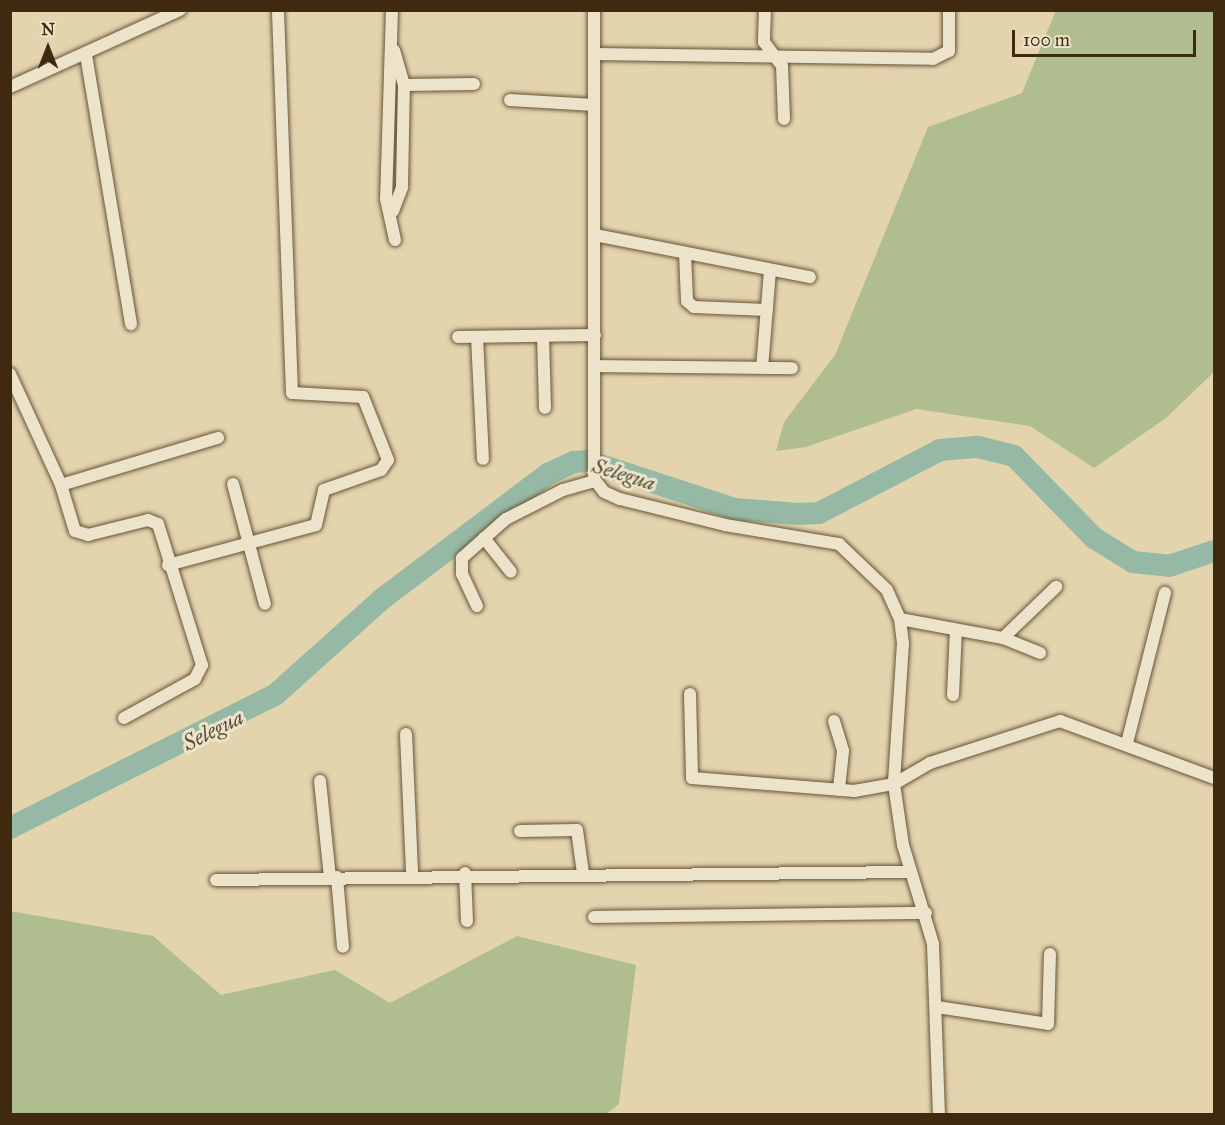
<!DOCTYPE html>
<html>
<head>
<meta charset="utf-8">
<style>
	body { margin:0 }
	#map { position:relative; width:1225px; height:1125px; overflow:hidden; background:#e4d4ae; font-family:"IM FELL Great Primer",serif }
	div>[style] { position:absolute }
	.green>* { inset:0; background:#b0bd8e }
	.river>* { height:22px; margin:-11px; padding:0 11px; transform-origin:11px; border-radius:11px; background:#96b9a6 }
	.roads { filter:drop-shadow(0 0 2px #685437) drop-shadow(0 0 2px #685437) }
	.minor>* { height:12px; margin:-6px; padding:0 6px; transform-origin:6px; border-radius:6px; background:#ede3ca }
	span { translate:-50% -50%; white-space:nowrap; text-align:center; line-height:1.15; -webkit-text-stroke:6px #ede3ca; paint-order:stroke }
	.water-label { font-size:22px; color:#554e35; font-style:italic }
	.frame { position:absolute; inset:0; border:12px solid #3f2a0f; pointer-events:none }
	.north { position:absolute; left:18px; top:18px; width:60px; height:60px; -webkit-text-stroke:4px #ede3ca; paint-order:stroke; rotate:0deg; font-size:16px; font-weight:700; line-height:24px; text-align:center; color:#3f2a0f }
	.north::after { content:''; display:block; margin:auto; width:21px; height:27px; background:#3f2a0f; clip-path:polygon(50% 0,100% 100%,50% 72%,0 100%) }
	.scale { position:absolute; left:1012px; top:30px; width:184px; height:27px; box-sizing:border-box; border:3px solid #3f2a0f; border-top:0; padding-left:8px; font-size:18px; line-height:21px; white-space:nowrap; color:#3f2a0f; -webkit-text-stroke:4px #ede3ca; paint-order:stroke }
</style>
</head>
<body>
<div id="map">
	<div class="green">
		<i style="clip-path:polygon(1056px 10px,1214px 11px,1214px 372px,1166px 418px,1094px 468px,1030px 426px,916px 409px,806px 447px,776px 451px,784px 422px,835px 355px,928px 127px,1022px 93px)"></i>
		<i style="clip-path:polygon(10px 911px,153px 936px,221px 995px,335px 970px,390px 1003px,517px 936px,636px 965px,619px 1104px,606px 1114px,11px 1114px)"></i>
	</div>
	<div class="river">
		<i style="left:10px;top:828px;width:297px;rotate:-26.7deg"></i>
		<i style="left:275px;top:695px;width:144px;rotate:-41.9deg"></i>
		<i style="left:382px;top:599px;width:208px;rotate:-37deg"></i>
		<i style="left:548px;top:474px;width:29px;rotate:-25deg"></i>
		<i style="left:574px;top:462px;width:14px;rotate:-4deg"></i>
		<i style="left:588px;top:461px;width:155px;rotate:18.1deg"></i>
		<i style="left:735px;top:509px;width:63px;rotate:4.5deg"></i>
		<i style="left:798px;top:514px;width:21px;rotate:-3deg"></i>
		<i style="left:819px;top:513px;width:136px;rotate:-27.5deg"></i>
		<i style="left:940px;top:450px;width:38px;rotate:-5deg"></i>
		<i style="left:978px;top:447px;width:37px;rotate:14deg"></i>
		<i style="left:1014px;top:456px;width:115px;rotate:45.7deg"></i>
		<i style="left:1094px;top:538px;width:46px;rotate:31.6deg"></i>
		<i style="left:1133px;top:562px;width:36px;rotate:6deg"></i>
		<i style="left:1169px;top:566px;width:47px;rotate:-18.4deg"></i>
	</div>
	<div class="roads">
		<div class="minor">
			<i style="left:392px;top:10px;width:189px;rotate:91.8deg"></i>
			<i style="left:386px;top:199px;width:42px;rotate:77.6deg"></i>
			<i style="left:594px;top:10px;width:469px;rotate:90deg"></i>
			<i style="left:594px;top:479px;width:16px;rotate:52deg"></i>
			<i style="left:604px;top:492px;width:17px;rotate:24deg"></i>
			<i style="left:620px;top:499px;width:108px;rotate:13.9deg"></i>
			<i style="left:725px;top:525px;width:116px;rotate:9.5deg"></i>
			<i style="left:839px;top:544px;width:66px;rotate:43.8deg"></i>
			<i style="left:887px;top:590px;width:32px;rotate:66deg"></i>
			<i style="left:900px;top:619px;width:24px;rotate:83deg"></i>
			<i style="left:903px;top:643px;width:141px;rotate:93.7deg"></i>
			<i style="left:894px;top:784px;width:62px;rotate:81.6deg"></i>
			<i style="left:903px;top:845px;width:103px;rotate:73.1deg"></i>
			<i style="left:933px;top:944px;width:170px;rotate:88deg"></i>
			<i style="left:765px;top:10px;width:32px;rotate:92deg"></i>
			<i style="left:764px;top:42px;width:30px;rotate:53deg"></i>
			<i style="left:782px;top:66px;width:53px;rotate:87.8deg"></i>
			<i style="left:594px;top:54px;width:339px;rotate:0.8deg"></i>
			<i style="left:933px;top:59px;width:18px;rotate:-27deg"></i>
			<i style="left:949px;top:51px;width:41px;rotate:-90deg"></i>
			<i style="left:86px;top:55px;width:273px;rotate:80.5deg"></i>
			<i style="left:404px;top:85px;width:70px;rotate:-0.8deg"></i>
			<i style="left:10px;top:87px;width:187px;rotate:-24.4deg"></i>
			<i style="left:510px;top:100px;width:84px;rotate:3.4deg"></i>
			<i style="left:393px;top:211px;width:26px;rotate:-69deg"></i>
			<i style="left:402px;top:187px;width:102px;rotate:-88.9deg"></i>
			<i style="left:404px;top:85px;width:36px;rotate:-106deg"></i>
			<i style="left:595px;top:235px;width:219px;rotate:11.1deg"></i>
			<i style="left:685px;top:253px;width:48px;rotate:87.6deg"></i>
			<i style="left:687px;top:301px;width:9px;rotate:41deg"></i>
			<i style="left:694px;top:307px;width:73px;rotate:2.4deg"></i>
			<i style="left:543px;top:336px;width:72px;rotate:88.4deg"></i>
			<i style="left:458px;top:337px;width:137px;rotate:-0.8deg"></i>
			<i style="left:477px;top:337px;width:122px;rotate:87.2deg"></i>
			<i style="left:595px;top:366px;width:197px;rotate:0.6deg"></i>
			<i style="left:762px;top:368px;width:98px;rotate:-85.3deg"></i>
			<i style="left:10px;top:374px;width:122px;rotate:65.3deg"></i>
			<i style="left:61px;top:485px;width:48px;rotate:73.1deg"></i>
			<i style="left:75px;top:531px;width:14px;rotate:17deg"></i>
			<i style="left:88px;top:535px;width:62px;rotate:-14deg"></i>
			<i style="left:148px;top:520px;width:11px;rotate:22deg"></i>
			<i style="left:158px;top:524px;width:148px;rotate:72.7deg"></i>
			<i style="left:202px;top:665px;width:16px;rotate:117deg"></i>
			<i style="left:195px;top:679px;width:81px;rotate:151.2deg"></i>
			<i style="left:233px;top:484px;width:124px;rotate:75.1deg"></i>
			<i style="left:61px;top:485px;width:164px;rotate:-16.7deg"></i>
			<i style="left:484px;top:538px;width:43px;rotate:51.5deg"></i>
			<i style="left:168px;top:565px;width:153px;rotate:-15.1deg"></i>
			<i style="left:316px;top:525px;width:36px;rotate:-77deg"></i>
			<i style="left:324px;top:490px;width:60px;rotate:-19.3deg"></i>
			<i style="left:381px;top:470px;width:12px;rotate:-55deg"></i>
			<i style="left:388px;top:460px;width:68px;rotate:-111.6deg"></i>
			<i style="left:363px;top:397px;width:71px;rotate:-176.8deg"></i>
			<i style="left:292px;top:393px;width:383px;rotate:-92.1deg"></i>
			<i style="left:477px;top:606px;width:35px;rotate:-115deg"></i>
			<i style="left:462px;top:574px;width:16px;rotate:-90deg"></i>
			<i style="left:462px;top:558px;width:59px;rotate:-41.6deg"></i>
			<i style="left:506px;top:519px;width:64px;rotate:-27deg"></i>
			<i style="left:563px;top:490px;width:33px;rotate:-16deg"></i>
			<i style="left:900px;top:619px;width:105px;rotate:10.5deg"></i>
			<i style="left:1003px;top:638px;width:40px;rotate:22deg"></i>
			<i style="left:1003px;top:638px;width:74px;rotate:-43.9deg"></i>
			<i style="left:690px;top:694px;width:84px;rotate:88.6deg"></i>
			<i style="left:692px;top:778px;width:163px;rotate:4.6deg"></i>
			<i style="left:854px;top:791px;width:41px;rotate:-9.9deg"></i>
			<i style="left:894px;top:784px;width:42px;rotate:-30.3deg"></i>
			<i style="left:930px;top:763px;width:137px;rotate:-17.9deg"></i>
			<i style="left:1060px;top:721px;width:164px;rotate:20.3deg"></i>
			<i style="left:953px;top:695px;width:65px;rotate:-87.4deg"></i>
			<i style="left:834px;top:721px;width:31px;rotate:73deg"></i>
			<i style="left:843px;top:751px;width:39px;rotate:96deg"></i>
			<i style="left:406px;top:734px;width:140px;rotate:87.5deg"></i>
			<i style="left:1127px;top:743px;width:155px;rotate:-75.8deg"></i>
			<i style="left:320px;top:781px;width:97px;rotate:84.1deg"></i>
			<i style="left:520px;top:831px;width:57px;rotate:-1deg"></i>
			<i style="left:577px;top:830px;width:43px;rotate:82.1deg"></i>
			<i style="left:465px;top:873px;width:48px;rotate:87.6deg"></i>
			<i style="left:337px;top:877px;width:70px;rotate:85.1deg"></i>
			<i style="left:216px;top:880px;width:694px;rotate:-0.66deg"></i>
			<i style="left:594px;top:917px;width:332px;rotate:-0.7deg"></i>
			<i style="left:937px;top:1007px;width:112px;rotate:8.7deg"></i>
			<i style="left:1048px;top:1024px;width:70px;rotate:-88.4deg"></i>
		</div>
	</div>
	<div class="water-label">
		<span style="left:624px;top:474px;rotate:17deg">Selegua</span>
		<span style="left:213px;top:730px;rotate:-27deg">Selegua</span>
	</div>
	<div class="frame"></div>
	<div class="north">N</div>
	<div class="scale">100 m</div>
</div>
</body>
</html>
